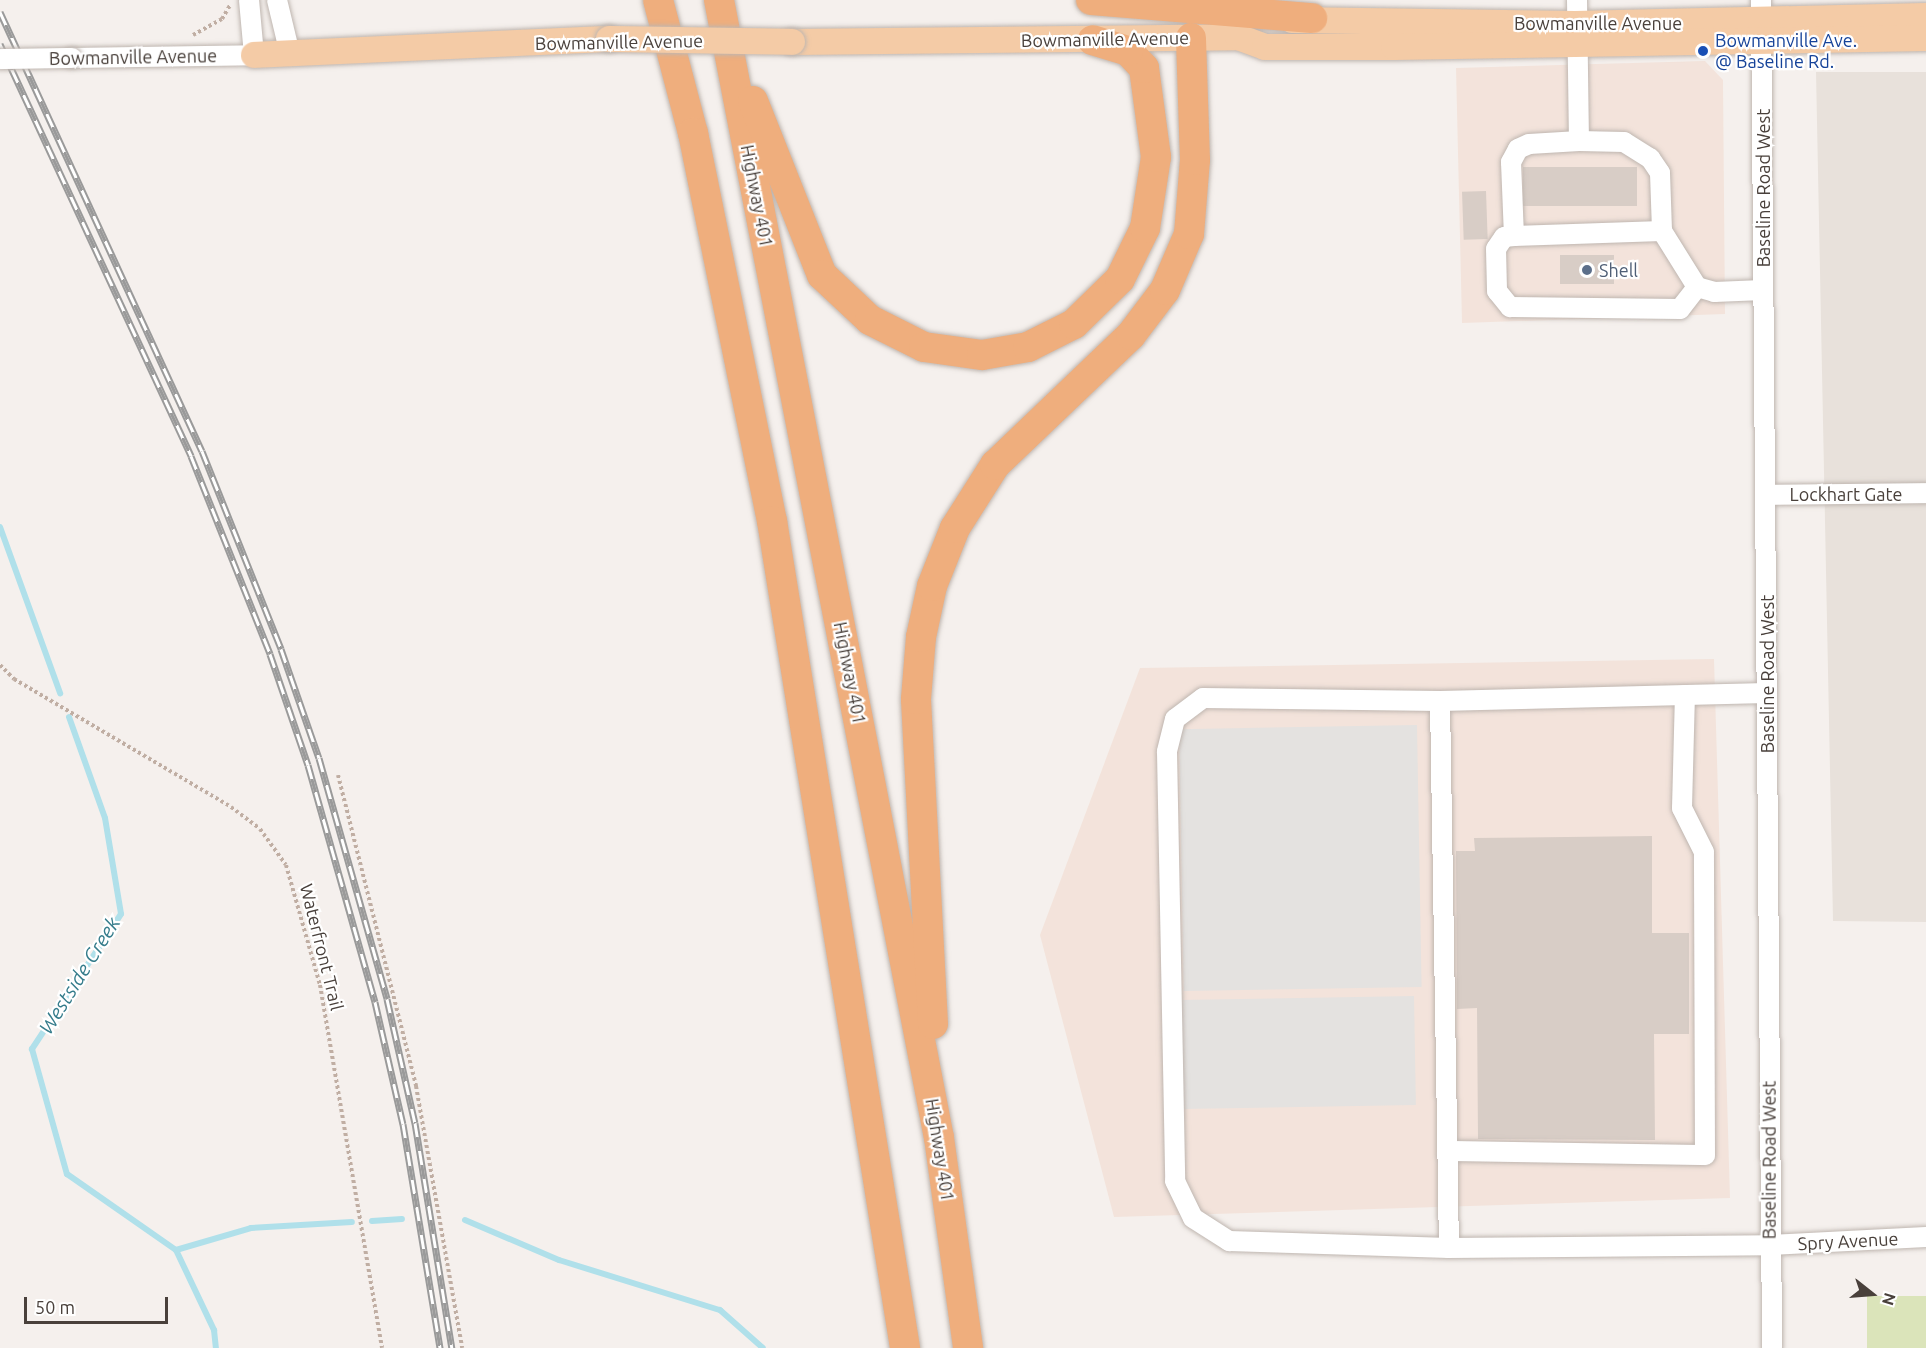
<!DOCTYPE html>
<html>
<head>
<meta charset="utf-8">
<style>
	body { margin:0 }
	#map { position:relative; width:1926px; height:1348px; overflow:hidden; background:#f5f0ed; font-family:Ubuntu,sans-serif }
	div>[style] { position:absolute }
	.residential>* { inset:0; background:#e8e1db }
	.commercial>* { inset:0; background:#f3e3db }
	.green>* { inset:0; background:#dbe4ba; transform-origin:0 0 }
	.parking>* { inset:0; background:#e4e2e0; transform-origin:0 0 }
	.stream>* { height:6px; margin:-3px; padding:0 3px; transform-origin:3px; border-radius:3px; background:#b0e0ea }
	.building>* { inset:0; background:#d8cdc6; transform-origin:0 0 }
	.path>* { height:4px; margin-top:-2px; transform-origin:0; background:repeating-linear-gradient(90deg,#c0aea3 0 3px,transparent 0 6px) }
	.roads { filter:drop-shadow(0 0 2px #bfb6b0) drop-shadow(0 0 2px #bfb6b0) }
	.minor>* { height:20px; margin:-10px; padding:0 10px; transform-origin:10px; border-radius:10px; background:#fff }
	.major>* { height:26px; margin:-13px; padding:0 13px; transform-origin:13px; border-radius:13px; background:#f4cba6 }
	.highway>* { height:30px; margin:-15px; padding:0 15px; transform-origin:15px; border-radius:15px; background:#efae7d }
	.rail>* { height:7px; margin-top:-3.5px; transform-origin:0; background:repeating-linear-gradient(90deg,#fff 0 14px,#9a9a9a 0 28px); box-sizing:border-box; border-block:2px solid #9a9a9a }
	.bridges { filter:drop-shadow(0 0 2px #bfb6b0) drop-shadow(0 0 2px #bfb6b0) }
	.minor-bridge>* { height:20px; margin:-10px; padding:0 10px; transform-origin:10px; border-radius:10px; background:#fff }
	.major-bridge>* { height:26px; margin:-13px; padding:0 13px; transform-origin:13px; border-radius:13px; background:#f4cba6 }
	.dots>* { width:16px; height:16px; translate:-50% -50%; box-sizing:border-box; border:3px solid #fff; border-radius:50% }
	span { translate:-50% -50%; white-space:nowrap; text-align:center; line-height:1.15; -webkit-text-stroke:4.5px #fff; paint-order:stroke }
	.street-label { font-size:18px; color:#49403b }
	.transit-label { font-size:18px; color:#164399 }
	.left { translate:0 -50%; text-align:left }
	.service-label { font-size:18px; color:#4e5e75 }
	.water-label { font-size:20px; color:#357c8b; font-style:italic }
	.north { position:absolute; left:1842px; top:1264px; width:60px; height:60px; -webkit-text-stroke:4px #fff; paint-order:stroke; rotate:107deg; font-size:16px; font-weight:700; line-height:24px; text-align:center; color:#49403b }
	.north::after { content:''; display:block; margin:auto; width:21px; height:27px; background:#49403b; clip-path:polygon(50% 0,100% 100%,50% 72%,0 100%) }
	.scale { position:absolute; left:24px; top:1297px; width:144px; height:27px; box-sizing:border-box; border:3px solid #49403b; border-top:0; padding-left:8px; font-size:18px; line-height:21px; white-space:nowrap; color:#49403b; -webkit-text-stroke:4px #fff; paint-order:stroke }
</style>
</head>
<body>
<div id="map">
	<div class="residential">
		<i style="clip-path:polygon(1816px 72px,1926px 72px,1926px 922px,1833px 921px)"></i>
	</div>
	<div class="commercial">
		<i style="clip-path:polygon(1705px 61px,1723px 80px,1725px 314px,1462px 323px,1456px 68px)"></i>
		<i style="clip-path:polygon(1714px 659px,1730px 1198px,1114px 1217px,1040px 935px,1140px 668px)"></i>
	</div>
	<div class="green">
		<i style="left:1926px;top:1296px;width:52px;height:59px;rotate:90deg"></i>
	</div>
	<div class="parking">
		<i style="left:1417px;top:725px;width:262px;height:238px;rotate:89deg"></i>
		<i style="left:1414px;top:996px;width:109px;height:235px;rotate:89deg"></i>
	</div>
	<div class="stream">
		<i style="left:0;top:527px;width:177px;rotate:70.1deg"></i>
		<i style="left:69px;top:717px;width:107px;rotate:70.4deg"></i>
		<i style="left:105px;top:818px;width:97px;rotate:80.5deg"></i>
		<i style="left:121px;top:914px;width:162px;rotate:123.4deg"></i>
		<i style="left:32px;top:1049px;width:130px;rotate:74.4deg"></i>
		<i style="left:67px;top:1174px;width:133px;rotate:34.9deg"></i>
		<i style="left:176px;top:1250px;width:89px;rotate:64.6deg"></i>
		<i style="left:214px;top:1330px;width:18px;rotate:84deg"></i>
		<i style="left:465px;top:1220px;width:102px;rotate:23.1deg"></i>
		<i style="left:559px;top:1260px;width:169px;rotate:17.3deg"></i>
		<i style="left:720px;top:1310px;width:57px;rotate:41.5deg"></i>
		<i style="left:372px;top:1221px;width:30px;rotate:-4deg"></i>
		<i style="left:176px;top:1250px;width:78px;rotate:-16.3deg"></i>
		<i style="left:251px;top:1228px;width:101px;rotate:-3.4deg"></i>
	</div>
	<div class="building">
		<i style="left:1637px;top:167px;width:39px;height:114px;rotate:90deg"></i>
		<i style="left:1486px;top:191px;width:48px;height:24px;rotate:88deg"></i>
		<i style="left:1614px;top:255px;width:29px;height:54px;rotate:90deg"></i>
		<i style="clip-path:polygon(1652px 836px,1652px 933px,1689px 933px,1689px 1034px,1654px 1034px,1655px 1140px,1478px 1139px,1477px 1008px,1457px 1009px,1456px 851px,1475px 851px,1474px 838px)"></i>
	</div>
	<div class="path">
		<i style="left:193px;top:35px;width:33px;rotate:-29deg"></i>
		<i style="left:222px;top:19px;width:16px;rotate:-60deg"></i>
		<i style="left:0;top:665px;width:20px;rotate:45deg"></i>
		<i style="left:14px;top:679px;width:252px;rotate:30.5deg"></i>
		<i style="left:231px;top:807px;width:36px;rotate:37deg"></i>
		<i style="left:260px;top:829px;width:44px;rotate:54.2deg"></i>
		<i style="left:286px;top:865px;width:125px;rotate:74.2deg"></i>
		<i style="left:320px;top:985px;width:368px;rotate:80.3deg"></i>
		<i style="left:338px;top:775px;width:321px;rotate:75.9deg"></i>
		<i style="left:416px;top:1086px;width:266px;rotate:80deg"></i>
	</div>
	<div class="roads">
		<div class="minor">
			<i style="left:277px;top:0;width:56px;rotate:76.5deg"></i>
			<i style="left:1577px;top:0;width:141px;rotate:89.2deg"></i>
			<i style="left:1579px;top:141px;width:50px;rotate:176.6deg"></i>
			<i style="left:1529px;top:144px;width:12px;rotate:156deg"></i>
			<i style="left:1518px;top:149px;width:15px;rotate:118deg"></i>
			<i style="left:1511px;top:162px;width:74px;rotate:87.7deg"></i>
			<i style="left:1514px;top:236px;width:148px;rotate:-1.9deg"></i>
			<i style="left:1662px;top:231px;width:66px;rotate:58deg"></i>
			<i style="left:1697px;top:287px;width:18px;rotate:16deg"></i>
			<i style="left:1714px;top:292px;width:49px;rotate:-2.3deg"></i>
			<i style="left:1761px;top:0;width:1348px;rotate:89.53deg"></i>
			<i style="left:72px;top:58px;width:182px;rotate:-0.9deg"></i>
			<i style="left:254px;top:55px;width:55px;rotate:-95.2deg"></i>
			<i style="left:1579px;top:141px;width:45px;rotate:1.3deg"></i>
			<i style="left:1624px;top:142px;width:31px;rotate:32deg"></i>
			<i style="left:1650px;top:158px;width:18px;rotate:56deg"></i>
			<i style="left:1660px;top:173px;width:58px;rotate:88deg"></i>
			<i style="left:1514px;top:236px;width:10px;rotate:174deg"></i>
			<i style="left:1504px;top:237px;width:14px;rotate:124deg"></i>
			<i style="left:1496px;top:249px;width:42px;rotate:88.6deg"></i>
			<i style="left:1497px;top:291px;width:21px;rotate:51deg"></i>
			<i style="left:1510px;top:307px;width:170px;rotate:0.7deg"></i>
			<i style="left:1680px;top:309px;width:28px;rotate:-52deg"></i>
			<i style="left:1765px;top:495px;width:161px;rotate:-0.7deg"></i>
			<i style="left:1767px;top:693px;width:327px;rotate:178.6deg"></i>
			<i style="left:1440px;top:701px;width:547px;rotate:89.06deg"></i>
			<i style="left:1449px;top:1248px;width:321px;rotate:-0.5deg"></i>
			<i style="left:1770px;top:1245px;width:156px;rotate:-2.9deg"></i>
			<i style="left:1440px;top:701px;width:237px;rotate:-179.3deg"></i>
			<i style="left:1203px;top:698px;width:35px;rotate:143deg"></i>
			<i style="left:1175px;top:719px;width:34px;rotate:104deg"></i>
			<i style="left:1167px;top:752px;width:429px;rotate:88.9deg"></i>
			<i style="left:1175px;top:1181px;width:41px;rotate:64.1deg"></i>
			<i style="left:1193px;top:1218px;width:43px;rotate:32.6deg"></i>
			<i style="left:1229px;top:1241px;width:220px;rotate:1.8deg"></i>
			<i style="left:1447px;top:1151px;width:258px;rotate:0.9deg"></i>
			<i style="left:1705px;top:1155px;width:303px;rotate:-90.2deg"></i>
			<i style="left:1704px;top:852px;width:49px;rotate:-116.6deg"></i>
			<i style="left:1682px;top:808px;width:113px;rotate:-88.5deg"></i>
		</div>
		<div class="major">
			<i style="left:1292px;top:20px;width:283px;rotate:0.8deg"></i>
			<i style="left:1575px;top:24px;width:351px;rotate:-1.3deg"></i>
			<i style="left:792px;top:42px;width:446px;rotate:-0.6deg"></i>
			<i style="left:1238px;top:37px;width:29px;rotate:20deg"></i>
			<i style="left:1265px;top:47px;width:129px"></i>
			<i style="left:1394px;top:47px;width:532px;rotate:-0.97deg"></i>
			<i style="left:254px;top:55px;width:355px;rotate:-2.6deg"></i>
		</div>
		<div class="highway">
			<i style="left:658px;top:0;width:138px;rotate:75.3deg"></i>
			<i style="left:693px;top:133px;width:396px;rotate:78.5deg"></i>
			<i style="left:772px;top:521px;width:838px;rotate:80.86deg"></i>
			<i style="left:719px;top:0;width:1159px;rotate:79.06deg"></i>
			<i style="left:939px;top:1138px;width:212px;rotate:82.1deg"></i>
			<i style="left:1091px;top:0;width:222px;rotate:4.7deg"></i>
			<i style="left:753px;top:101px;width:187px;rotate:68.4deg"></i>
			<i style="left:822px;top:275px;width:66px;rotate:43.2deg"></i>
			<i style="left:870px;top:320px;width:60px;rotate:26.6deg"></i>
			<i style="left:924px;top:347px;width:59px;rotate:7.9deg"></i>
			<i style="left:982px;top:355px;width:47px;rotate:-9.9deg"></i>
			<i style="left:1028px;top:347px;width:51px;rotate:-26.6deg"></i>
			<i style="left:1074px;top:324px;width:64px;rotate:-44.4deg"></i>
			<i style="left:1120px;top:279px;width:57px;rotate:-63.9deg"></i>
			<i style="left:1145px;top:228px;width:72px;rotate:-81.2deg"></i>
			<i style="left:1156px;top:157px;width:90px;rotate:-97.7deg"></i>
			<i style="left:1144px;top:68px;width:23px;rotate:-133deg"></i>
			<i style="left:1128px;top:51px;width:37px;rotate:-163deg"></i>
			<i style="left:933px;top:1024px;width:325px;rotate:-93deg"></i>
			<i style="left:916px;top:699px;width:62px;rotate:-85.4deg"></i>
			<i style="left:921px;top:637px;width:52px;rotate:-77.8deg"></i>
			<i style="left:932px;top:586px;width:62px;rotate:-68.4deg"></i>
			<i style="left:955px;top:528px;width:75px;rotate:-57.6deg"></i>
			<i style="left:995px;top:465px;width:188px;rotate:-43.7deg"></i>
			<i style="left:1131px;top:335px;width:56px;rotate:-52.9deg"></i>
			<i style="left:1165px;top:290px;width:61px;rotate:-66.8deg"></i>
			<i style="left:1189px;top:234px;width:74px;rotate:-85.4deg"></i>
			<i style="left:1195px;top:160px;width:122px;rotate:-91.9deg"></i>
		</div>
	</div>
	<div class="rail">
		<i style="left:0;top:12px;width:483px;rotate:65.3deg"></i>
		<i style="left:202px;top:451px;width:213px;rotate:68.2deg"></i>
		<i style="left:281px;top:649px;width:115px;rotate:70.8deg"></i>
		<i style="left:319px;top:758px;width:250px;rotate:74.2deg"></i>
		<i style="left:387px;top:999px;width:127px;rotate:77.3deg"></i>
		<i style="left:415px;top:1123px;width:228px;rotate:80.7deg"></i>
		<i style="left:0;top:44px;width:454px;rotate:65.1deg"></i>
		<i style="left:191px;top:456px;width:213px;rotate:68.2deg"></i>
		<i style="left:270px;top:654px;width:117px;rotate:71.1deg"></i>
		<i style="left:308px;top:765px;width:246px;rotate:74.2deg"></i>
		<i style="left:375px;top:1002px;width:125px;rotate:77.1deg"></i>
		<i style="left:403px;top:1124px;width:227px;rotate:80.6deg"></i>
	</div>
	<div class="bridges">
		<div class="minor-bridge">
			<i style="left:0;top:59px;width:72px;rotate:-0.8deg"></i>
		</div>
		<div class="major-bridge">
			<i style="left:609px;top:39px;width:183px;rotate:0.9deg"></i>
		</div>
	</div>
	<div class="dots">
		<i style="left:1703px;top:51px;background:#1a4fb4"></i>
		<i style="left:1587px;top:270px;background:#5c6f8a"></i>
	</div>
	<div class="street-label">
		<span style="left:1598px;top:23px">Bowmanville Avenue</span>
		<span style="left:1105px;top:39px;rotate:-1deg">Bowmanville Avenue</span>
		<span style="left:619px;top:42px;rotate:-1deg">Bowmanville Avenue</span>
		<span style="left:133px;top:57px;rotate:-1deg">Bowmanville Avenue</span>
		<span style="left:1763px;top:188px;rotate:-90deg">Baseline Road West</span>
		<span style="left:757px;top:196px;rotate:79deg">Highway 401</span>
		<span style="left:1846px;top:494px">Lockhart Gate</span>
		<span style="left:850px;top:673px;rotate:79deg">Highway 401</span>
		<span style="left:1767px;top:674px;rotate:-90deg">Baseline Road West</span>
		<span style="left:322px;top:947px;rotate:76deg">Waterfront Trail</span>
		<span style="left:940px;top:1150px;rotate:81deg">Highway 401</span>
		<span style="left:1769px;top:1160px;rotate:-90deg">Baseline Road West</span>
		<span style="left:1848px;top:1241px;rotate:-3deg">Spry Avenue</span>
	</div>
	<div class="transit-label">
		<span class="left" style="left:1715px;top:51px">Bowmanville Ave.<br>@ Baseline Rd.</span>
	</div>
	<div class="service-label">
		<span class="left" style="left:1599px;top:270px">Shell</span>
	</div>
	<div class="water-label">
		<span style="left:79px;top:975px;rotate:-58deg">Westside Creek</span>
	</div>
	<div class="north">N</div>
	<div class="scale">50 m</div>
</div>
</body>
</html>
